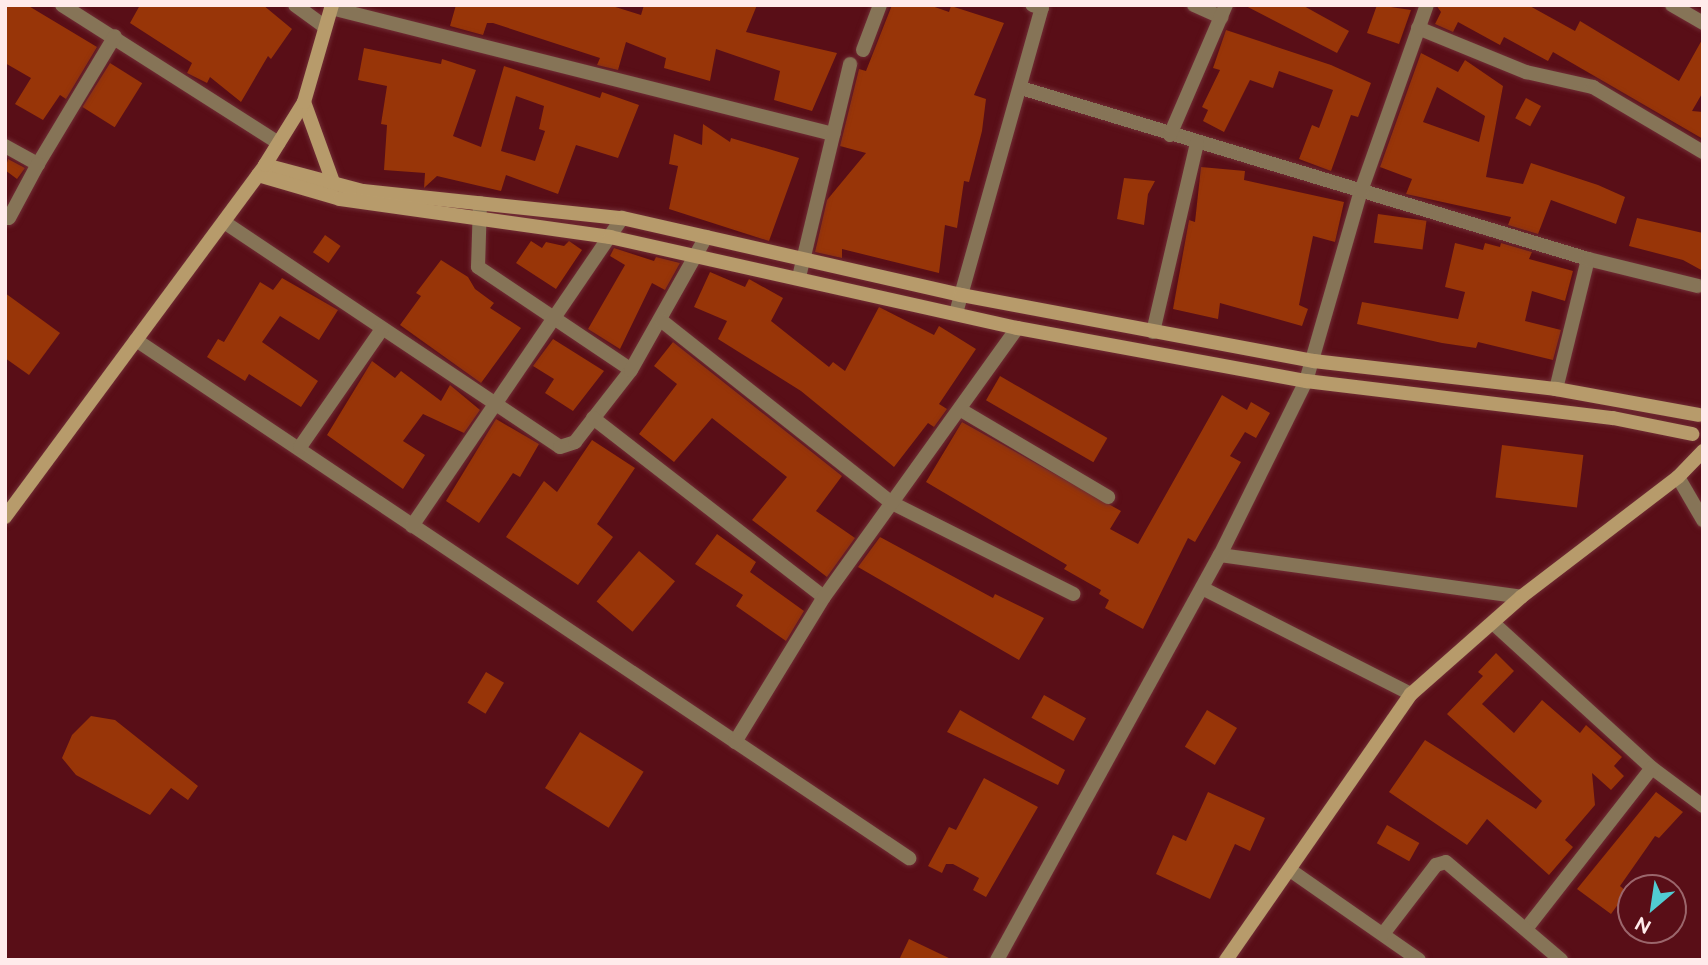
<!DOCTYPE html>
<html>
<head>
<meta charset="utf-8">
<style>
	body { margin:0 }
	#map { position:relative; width:1708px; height:965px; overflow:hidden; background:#590e17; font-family:Raleway,sans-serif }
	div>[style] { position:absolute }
	.building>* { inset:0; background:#983508; transform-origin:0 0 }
	.roads { filter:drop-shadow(0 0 2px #702d35) drop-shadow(0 0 2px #702d35) }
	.street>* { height:14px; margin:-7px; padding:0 7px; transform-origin:7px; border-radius:7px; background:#867457 }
	.secondary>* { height:14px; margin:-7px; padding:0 7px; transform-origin:7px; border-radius:7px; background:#b79b6b }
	span { translate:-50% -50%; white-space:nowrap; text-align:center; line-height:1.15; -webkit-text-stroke:7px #590e17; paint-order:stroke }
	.frame { position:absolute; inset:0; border:7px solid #ffebeb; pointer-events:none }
	.north { position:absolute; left:1617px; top:874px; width:70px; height:70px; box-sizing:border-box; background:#590e17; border:2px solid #9b666c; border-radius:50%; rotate:209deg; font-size:19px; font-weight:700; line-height:28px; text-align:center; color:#ffebeb }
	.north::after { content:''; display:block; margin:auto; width:24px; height:32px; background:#51ccd2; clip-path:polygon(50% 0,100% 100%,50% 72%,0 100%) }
</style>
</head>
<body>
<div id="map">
	<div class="building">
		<i style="clip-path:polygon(5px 5px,27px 5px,97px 47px,66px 99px,60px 95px,43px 120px,15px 104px,31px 78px,5px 63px)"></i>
		<i style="clip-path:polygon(140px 5px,263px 5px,292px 29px,271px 59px,268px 56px,241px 102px,210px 77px,207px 83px,187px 73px,192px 63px,130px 23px)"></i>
		<i style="clip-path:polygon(456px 5px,609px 5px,641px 15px,644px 5px,757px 5px,746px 32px,837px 53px,812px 111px,774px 100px,780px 71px,716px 49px,710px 81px,664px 68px,666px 58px,626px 42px,618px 70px,597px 65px,600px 58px,493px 23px,487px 23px,483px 35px,450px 26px)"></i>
		<i style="clip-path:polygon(892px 5px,929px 5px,949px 12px,951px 6px,1004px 23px,974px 95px,986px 99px,982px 131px,969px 182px,964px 181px,957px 228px,945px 225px,939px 273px,842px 249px,842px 258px,815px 252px,827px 200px,866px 153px,840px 146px,859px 69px,866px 71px)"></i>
		<i style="clip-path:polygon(1244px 5px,1302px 5px,1349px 31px,1337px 53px)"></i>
		<i style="clip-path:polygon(1377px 5px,1411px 10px,1399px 44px,1367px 33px)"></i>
		<i style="clip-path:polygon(1436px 5px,1528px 5px,1575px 31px,1580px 21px,1679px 81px,1703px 38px,1703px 92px,1692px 111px,1703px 112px,1703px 139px,1553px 52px,1548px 61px,1504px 37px,1500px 45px,1458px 22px,1453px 32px,1435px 24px,1441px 12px)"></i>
		<i style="clip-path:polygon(1226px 30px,1331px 65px,1371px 83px,1358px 117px,1351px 115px,1331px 171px,1299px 159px,1312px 125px,1319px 128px,1333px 90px,1279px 71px,1273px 88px,1250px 80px,1224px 132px,1203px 121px,1208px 110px,1202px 107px,1220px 70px,1213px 68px)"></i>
		<i style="clip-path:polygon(evenodd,364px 48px,441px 64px,442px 59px,476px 70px,453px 136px,481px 147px,504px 66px,600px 98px,602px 92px,639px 105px,618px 158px,576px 145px,558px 194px,506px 175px,501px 191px,437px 176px,424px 188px,425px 173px,384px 170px,387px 125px,381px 124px,387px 86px,358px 80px,364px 48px,516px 96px,544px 106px,539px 129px,545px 131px,535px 161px,501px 151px,516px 96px)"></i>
		<i style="clip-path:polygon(evenodd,1421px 53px,1458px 72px,1465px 60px,1503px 86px,1486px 177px,1523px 184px,1531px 163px,1598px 185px,1625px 197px,1616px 224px,1551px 200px,1538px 234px,1508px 225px,1511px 217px,1406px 194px,1412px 179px,1380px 167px,1421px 53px,1437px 87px,1485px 116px,1479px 142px,1423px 122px,1437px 87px)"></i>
		<i style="left:110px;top:63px;width:38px;height:52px;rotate:32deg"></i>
		<i style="left:1526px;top:98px;width:17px;height:23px;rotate:28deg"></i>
		<i style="clip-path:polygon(703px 124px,730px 142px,731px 138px,799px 158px,769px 241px,669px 209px,678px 166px,669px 164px,674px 134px,702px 145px)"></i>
		<i style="clip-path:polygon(8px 159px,25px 168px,17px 179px,5px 170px)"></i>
		<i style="clip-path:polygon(1201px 167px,1245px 171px,1244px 180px,1344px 202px,1335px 242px,1313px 236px,1299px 305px,1308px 309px,1302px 326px,1220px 303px,1218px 319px,1173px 309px,1189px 220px,1195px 222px)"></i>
		<i style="clip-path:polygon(1124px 178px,1155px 181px,1148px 194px,1144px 225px,1117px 219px)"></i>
		<i style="left:1378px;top:214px;width:49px;height:29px;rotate:8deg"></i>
		<i style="clip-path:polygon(1637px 218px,1703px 233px,1703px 271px,1683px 260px,1629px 246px)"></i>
		<i style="left:325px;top:235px;width:19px;height:21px;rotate:35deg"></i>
		<i style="clip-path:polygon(531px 241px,542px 248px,546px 242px,564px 246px,569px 241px,582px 250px,556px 289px,516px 263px)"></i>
		<i style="clip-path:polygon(1455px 243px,1483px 250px,1485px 243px,1500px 247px,1501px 243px,1532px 252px,1529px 259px,1573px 271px,1565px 301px,1532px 291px,1525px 321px,1561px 330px,1553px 360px,1478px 342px,1476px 348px,1442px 343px,1357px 324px,1362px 302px,1458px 319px,1465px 292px,1445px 287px)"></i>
		<i style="clip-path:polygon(614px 248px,654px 261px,656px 257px,680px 263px,665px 290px,652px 283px,620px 349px,588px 329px,625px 265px,610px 256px)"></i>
		<i style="clip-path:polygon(441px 260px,468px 277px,475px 289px,494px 303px,490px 308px,521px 328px,481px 383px,400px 325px,421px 296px,416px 293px)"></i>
		<i style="clip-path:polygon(710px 272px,745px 287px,749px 279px,783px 298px,771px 321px,829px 367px,833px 362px,845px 371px,879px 307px,934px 335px,939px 326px,976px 349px,939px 404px,947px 409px,934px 427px,928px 423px,894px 467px,801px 391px,718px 339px,727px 321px,694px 307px)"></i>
		<i style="clip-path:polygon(282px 278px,338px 310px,319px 340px,280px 316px,262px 342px,318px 381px,301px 407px,249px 374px,245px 381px,207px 357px,218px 339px,224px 342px,260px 282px,273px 290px)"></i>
		<i style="clip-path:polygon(5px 293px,60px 333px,29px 375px,5px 358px)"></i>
		<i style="clip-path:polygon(553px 339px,604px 371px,573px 411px,545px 393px,554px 379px,533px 366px)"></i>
		<i style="clip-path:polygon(673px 342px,842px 476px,816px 511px,855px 538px,827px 577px,752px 520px,787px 477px,712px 418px,674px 462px,639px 434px,677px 384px,654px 366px)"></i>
		<i style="clip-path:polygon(372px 361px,395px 378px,401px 371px,441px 401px,450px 385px,480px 410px,464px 433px,423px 414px,403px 441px,425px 455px,403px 489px,327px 435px)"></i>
		<i style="left:1000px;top:376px;width:124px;height:28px;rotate:30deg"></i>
		<i style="clip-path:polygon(1222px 395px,1247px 410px,1251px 402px,1270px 413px,1256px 438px,1245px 432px,1230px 456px,1241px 462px,1195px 542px,1188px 538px,1143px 629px,1105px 608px,1109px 600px,1099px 594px,1101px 590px,1064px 569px,1067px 565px,926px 482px,962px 422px,1121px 511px,1110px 529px,1138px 544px)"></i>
		<i style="clip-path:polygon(496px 419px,539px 444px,520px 477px,513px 473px,479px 523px,446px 501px)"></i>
		<i style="clip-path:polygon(592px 440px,635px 468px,597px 524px,613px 537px,578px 585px,506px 537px,544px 481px,557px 492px)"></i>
		<i style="left:1502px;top:445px;width:82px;height:53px;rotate:7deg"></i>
		<i style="clip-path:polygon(717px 534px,756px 562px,750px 572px,804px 611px,786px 641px,736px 606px,743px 595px,695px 564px)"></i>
		<i style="clip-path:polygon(880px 537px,993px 598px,995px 594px,1044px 618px,1019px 660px,858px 567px)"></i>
		<i style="left:639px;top:551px;width:47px;height:66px;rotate:40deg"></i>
		<i style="clip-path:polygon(1496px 653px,1514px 671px,1482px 704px,1514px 733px,1542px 700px,1580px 733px,1586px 725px,1622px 757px,1614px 766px,1624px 776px,1611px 790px,1592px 773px,1595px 805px,1565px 840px,1573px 847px,1549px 875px,1487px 819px,1467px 845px,1389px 792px,1425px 740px,1536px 809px,1542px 801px,1447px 714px,1483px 676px,1478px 672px)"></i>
		<i style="left:486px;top:672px;width:21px;height:36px;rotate:31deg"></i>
		<i style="left:1044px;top:695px;width:48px;height:26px;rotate:29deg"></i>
		<i style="clip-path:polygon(960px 710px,1065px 770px,1058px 785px,947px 732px)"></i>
		<i style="left:1207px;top:710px;width:35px;height:43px;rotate:31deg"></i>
		<i style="clip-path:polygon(91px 716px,115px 720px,198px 786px,188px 800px,171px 788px,150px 815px,76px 775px,62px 758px,72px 735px)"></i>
		<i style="left:580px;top:732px;width:75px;height:66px;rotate:32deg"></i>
		<i style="clip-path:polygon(984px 778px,1038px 807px,986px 897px,973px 890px,979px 878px,953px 864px,946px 864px,942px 873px,928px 866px,949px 827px,956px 830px)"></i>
		<i style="clip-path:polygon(1208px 792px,1265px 818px,1250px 851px,1235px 844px,1210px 899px,1156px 874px,1173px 835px,1186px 841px)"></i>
		<i style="clip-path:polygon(1656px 792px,1683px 812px,1659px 838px,1655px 836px,1620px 886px,1627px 892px,1611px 914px,1577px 889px)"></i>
		<i style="left:1387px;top:825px;width:37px;height:21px;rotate:29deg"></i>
		<i style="clip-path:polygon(909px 939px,953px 960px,899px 960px)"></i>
	</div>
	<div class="roads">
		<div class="street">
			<i style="left:62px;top:5px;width:257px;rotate:32.5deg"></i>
			<i style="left:295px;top:5px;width:37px;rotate:36deg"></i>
			<i style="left:1194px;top:5px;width:30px;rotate:24deg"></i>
			<i style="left:1672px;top:5px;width:36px;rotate:30deg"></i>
			<i style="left:331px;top:8px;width:518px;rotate:14.09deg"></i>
			<i style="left:1418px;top:28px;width:117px;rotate:22.2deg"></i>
			<i style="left:1526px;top:72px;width:69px;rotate:12.6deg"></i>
			<i style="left:1593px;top:87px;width:128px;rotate:30.6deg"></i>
			<i style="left:863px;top:50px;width:48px;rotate:-69.3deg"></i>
			<i style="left:1021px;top:88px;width:592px;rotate:16.78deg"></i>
			<i style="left:1588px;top:259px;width:134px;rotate:103.8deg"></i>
			<i style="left:1170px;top:135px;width:142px;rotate:-66.7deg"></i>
			<i style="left:5px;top:146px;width:38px;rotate:29deg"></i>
			<i style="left:38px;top:164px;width:149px;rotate:-59deg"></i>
			<i style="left:480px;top:203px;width:64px;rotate:91.8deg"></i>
			<i style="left:478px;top:267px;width:184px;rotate:33.9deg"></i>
			<i style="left:9px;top:218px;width:61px;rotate:-61.8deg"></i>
			<i style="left:224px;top:222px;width:404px;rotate:33.8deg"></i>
			<i style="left:560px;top:447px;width:16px;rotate:-18deg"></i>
			<i style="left:575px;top:442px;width:91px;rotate:-52.1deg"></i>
			<i style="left:631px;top:370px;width:153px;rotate:-60.6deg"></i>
			<i style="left:1588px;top:259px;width:113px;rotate:13.8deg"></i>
			<i style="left:799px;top:277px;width:219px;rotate:-76.5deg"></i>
			<i style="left:956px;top:313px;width:317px;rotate:-74.3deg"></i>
			<i style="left:1042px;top:8px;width:10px;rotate:-163deg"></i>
			<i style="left:662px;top:321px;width:293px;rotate:38.4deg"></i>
			<i style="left:892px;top:503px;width:203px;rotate:26.6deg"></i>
			<i style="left:1153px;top:332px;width:194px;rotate:-76.9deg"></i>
			<i style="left:136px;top:340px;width:931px;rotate:33.83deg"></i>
			<i style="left:961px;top:410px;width:171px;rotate:30.6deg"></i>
			<i style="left:593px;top:418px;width:292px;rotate:37.8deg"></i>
			<i style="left:300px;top:447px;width:144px;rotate:-55.2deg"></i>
			<i style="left:1678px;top:477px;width:50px;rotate:59.8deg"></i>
			<i style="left:412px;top:526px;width:373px;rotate:-55.7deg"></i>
			<i style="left:1220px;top:555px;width:304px;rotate:7.9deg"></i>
			<i style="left:1202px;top:588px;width:234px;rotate:26.9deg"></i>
			<i style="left:1493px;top:623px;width:215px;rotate:42.4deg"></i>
			<i style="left:1652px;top:768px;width:64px;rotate:36.7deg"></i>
			<i style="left:735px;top:742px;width:170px;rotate:-58.5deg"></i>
			<i style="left:824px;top:597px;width:331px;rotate:-54.3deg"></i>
			<i style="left:1290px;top:870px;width:157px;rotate:34.9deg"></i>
			<i style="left:1526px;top:929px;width:204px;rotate:-52deg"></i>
			<i style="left:1383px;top:934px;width:87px;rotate:-52.5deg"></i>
			<i style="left:1436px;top:865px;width:10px;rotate:-17deg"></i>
			<i style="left:1446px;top:862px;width:151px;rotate:40.4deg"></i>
			<i style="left:997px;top:960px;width:462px;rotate:-61.2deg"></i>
			<i style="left:1220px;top:555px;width:194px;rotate:-63.7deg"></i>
			<i style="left:1306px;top:381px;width:198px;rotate:-73.9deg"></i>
			<i style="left:1361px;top:191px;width:197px;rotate:-70.5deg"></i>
		</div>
		<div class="secondary">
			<i style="left:304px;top:102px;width:88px;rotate:70.1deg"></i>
			<i style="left:265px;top:165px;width:101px;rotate:14.9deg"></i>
			<i style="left:363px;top:191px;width:260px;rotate:6deg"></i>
			<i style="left:622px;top:218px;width:348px;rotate:12.8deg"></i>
			<i style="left:961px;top:295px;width:359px;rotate:10.6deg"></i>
			<i style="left:1314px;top:361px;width:244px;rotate:6.6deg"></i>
			<i style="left:1556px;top:389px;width:145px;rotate:10.3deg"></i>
			<i style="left:258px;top:175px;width:85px;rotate:16.3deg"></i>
			<i style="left:340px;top:199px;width:273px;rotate:8deg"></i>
			<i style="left:610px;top:237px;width:417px;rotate:12.6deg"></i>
			<i style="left:1017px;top:328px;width:294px;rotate:10.4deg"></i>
			<i style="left:1306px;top:381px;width:309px;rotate:6.9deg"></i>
			<i style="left:1613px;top:418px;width:81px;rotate:11.4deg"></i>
			<i style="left:5px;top:517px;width:438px;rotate:-53.5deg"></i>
			<i style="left:265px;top:165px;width:74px;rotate:-58.2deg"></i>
			<i style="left:304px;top:102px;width:101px;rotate:-73.9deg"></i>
			<i style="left:1226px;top:960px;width:324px;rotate:-55.2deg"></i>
			<i style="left:1411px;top:694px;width:147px;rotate:-41.4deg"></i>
			<i style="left:1521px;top:597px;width:198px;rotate:-37.4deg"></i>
			<i style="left:1678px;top:477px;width:36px;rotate:-46deg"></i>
		</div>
	</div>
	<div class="frame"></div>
	<div class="north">N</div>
</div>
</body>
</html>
